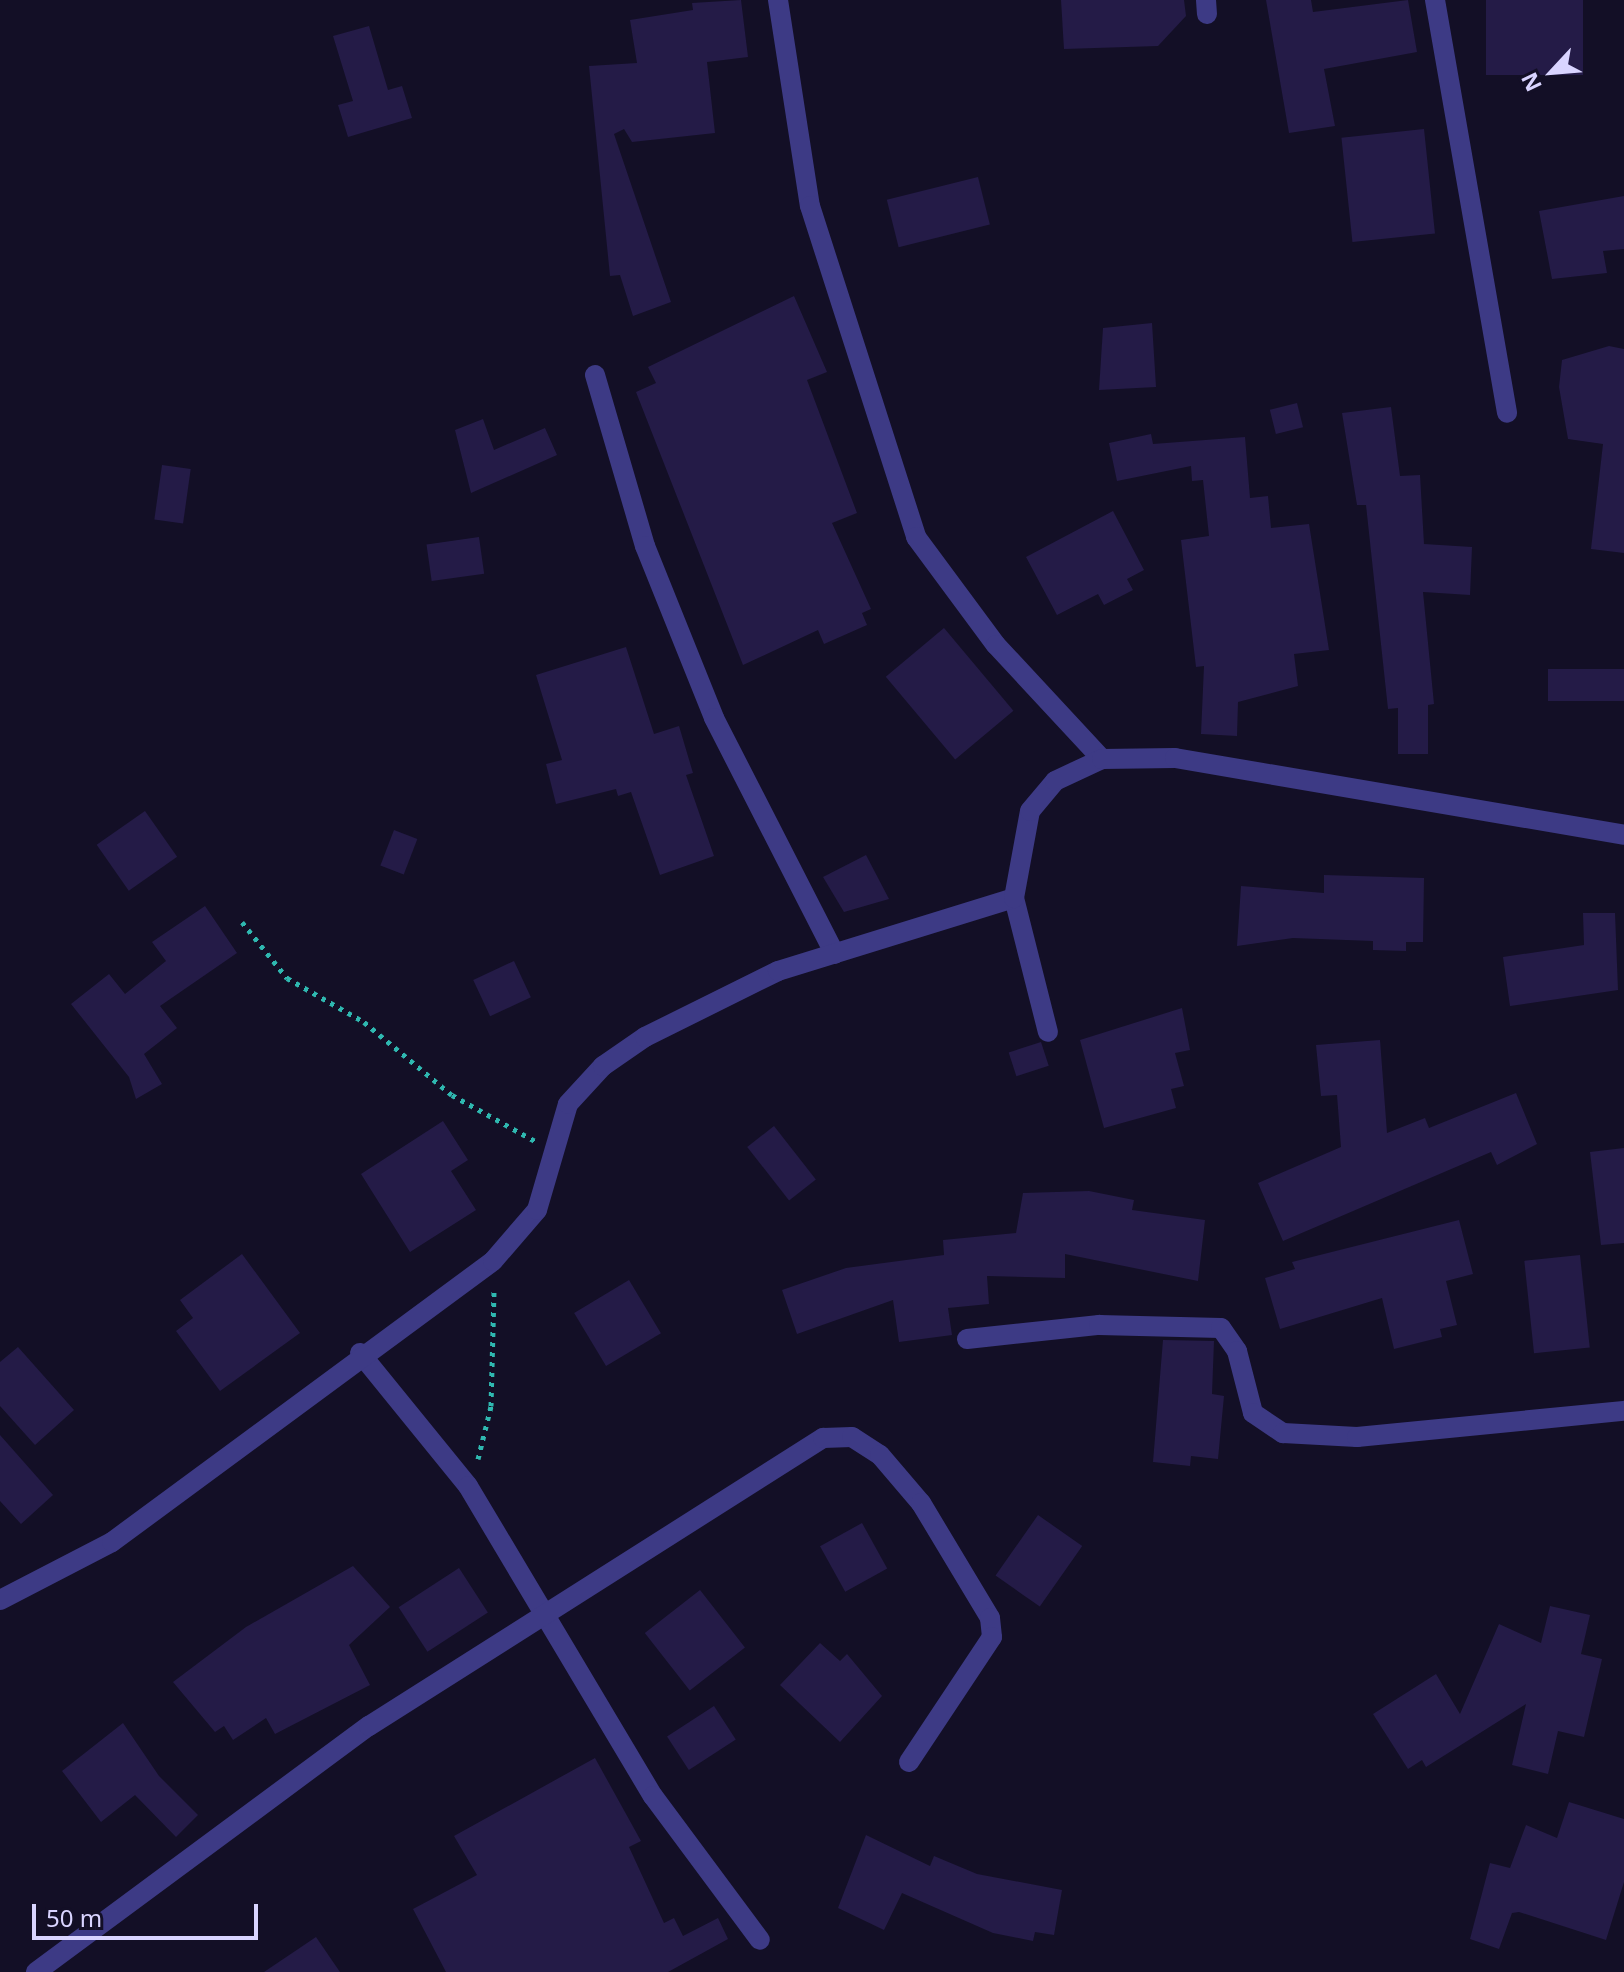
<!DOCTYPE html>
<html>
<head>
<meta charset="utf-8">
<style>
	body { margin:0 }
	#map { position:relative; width:1624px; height:1972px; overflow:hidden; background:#130f26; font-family:"Noto Sans",sans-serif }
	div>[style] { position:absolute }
	.building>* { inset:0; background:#241b47; transform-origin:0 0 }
	.path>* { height:5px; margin-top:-2.5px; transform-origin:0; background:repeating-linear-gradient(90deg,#2fb8b0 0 4px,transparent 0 10px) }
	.minor>* { height:20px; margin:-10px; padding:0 10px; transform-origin:10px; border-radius:10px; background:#3d3a85 }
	span { translate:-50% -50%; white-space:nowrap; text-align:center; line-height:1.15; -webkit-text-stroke:6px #130f26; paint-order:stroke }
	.north { position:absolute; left:1512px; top:32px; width:80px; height:80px; -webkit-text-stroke:6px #130f26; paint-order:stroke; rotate:244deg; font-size:22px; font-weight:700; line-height:32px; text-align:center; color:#d9d4ff }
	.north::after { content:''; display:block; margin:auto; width:28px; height:36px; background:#d9d4ff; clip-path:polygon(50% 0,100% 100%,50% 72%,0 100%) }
	.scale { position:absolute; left:32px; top:1904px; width:226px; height:36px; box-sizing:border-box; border:4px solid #d9d4ff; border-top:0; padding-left:10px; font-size:24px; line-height:28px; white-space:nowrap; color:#d9d4ff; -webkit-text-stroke:6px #130f26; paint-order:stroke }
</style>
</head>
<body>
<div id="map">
	<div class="building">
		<i style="clip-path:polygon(741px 0,748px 57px,707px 62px,715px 133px,632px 142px,624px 129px,614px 134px,671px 302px,633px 316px,620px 275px,610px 276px,589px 66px,637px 63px,630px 20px,693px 10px,692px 3px)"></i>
		<i style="clip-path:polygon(1061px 0,1184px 0,1186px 16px,1158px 46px,1064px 49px)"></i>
		<i style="clip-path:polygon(1266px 0,1311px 0,1313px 12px,1408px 0,1417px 52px,1324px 69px,1335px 126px,1289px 133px)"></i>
		<i style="left:1486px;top:0;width:97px;height:75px"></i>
		<i style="clip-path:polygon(369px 26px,388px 90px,402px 86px,412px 118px,348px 137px,338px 105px,353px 101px,333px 36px)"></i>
		<i style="left:1424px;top:129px;width:105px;height:83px;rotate:84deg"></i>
		<i style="left:978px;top:177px;width:49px;height:94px;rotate:76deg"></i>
		<i style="clip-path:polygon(1624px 196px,1624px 249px,1603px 251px,1607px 273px,1552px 279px,1539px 211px)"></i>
		<i style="clip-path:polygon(794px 296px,827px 372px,807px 380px,857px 513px,832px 523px,871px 609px,862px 613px,867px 625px,824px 644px,818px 630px,743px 665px,636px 392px,656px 383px,648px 367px)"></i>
		<i style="clip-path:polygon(1152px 323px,1156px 387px,1099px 390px,1103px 328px)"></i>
		<i style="clip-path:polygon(1609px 346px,1624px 349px,1624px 553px,1591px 549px,1603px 444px,1568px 439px,1559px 387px,1562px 360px)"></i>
		<i style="left:1297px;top:403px;width:25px;height:28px;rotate:76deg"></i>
		<i style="clip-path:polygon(1391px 407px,1400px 476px,1420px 475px,1424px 544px,1472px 547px,1470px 595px,1423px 592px,1434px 704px,1428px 705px,1428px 754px,1398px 754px,1398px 708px,1388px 709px,1366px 505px,1357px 505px,1342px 413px)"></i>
		<i style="clip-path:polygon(483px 419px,494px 450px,545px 428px,557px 455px,471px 493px,455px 430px)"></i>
		<i style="clip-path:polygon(1151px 434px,1153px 444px,1245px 437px,1250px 498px,1268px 496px,1271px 528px,1309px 524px,1329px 650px,1294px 654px,1298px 686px,1238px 702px,1237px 736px,1201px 734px,1204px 666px,1196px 667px,1181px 540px,1209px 536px,1203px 480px,1192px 481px,1191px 466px,1117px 481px,1109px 443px)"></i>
		<i style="left:162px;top:465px;width:29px;height:55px;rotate:8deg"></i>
		<i style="clip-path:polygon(1113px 511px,1144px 570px,1127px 579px,1133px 590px,1104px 605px,1098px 594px,1057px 615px,1026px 557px)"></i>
		<i style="left:479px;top:537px;width:37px;height:53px;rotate:82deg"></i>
		<i style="left:944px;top:628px;width:108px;height:76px;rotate:50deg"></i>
		<i style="clip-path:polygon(626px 647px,654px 734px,679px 726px,693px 773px,686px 775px,714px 856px,660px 875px,631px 792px,618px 796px,616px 789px,556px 804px,546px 764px,562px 760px,536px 675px)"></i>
		<i style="left:1624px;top:669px;width:32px;height:76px;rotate:90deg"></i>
		<i style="left:145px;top:811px;width:56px;height:59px;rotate:55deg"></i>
		<i style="left:394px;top:830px;width:25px;height:38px;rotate:21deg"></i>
		<i style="clip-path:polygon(866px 855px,889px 899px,844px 912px,823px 877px)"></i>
		<i style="clip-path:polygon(1324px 875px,1424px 878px,1423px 942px,1406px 942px,1406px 951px,1373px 950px,1373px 941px,1293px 938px,1237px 946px,1241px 886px,1324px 893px)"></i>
		<i style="clip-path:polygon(205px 906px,237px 953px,160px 1006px,177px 1028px,144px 1054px,162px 1084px,136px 1099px,129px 1077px,71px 1004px,109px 974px,125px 994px,166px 961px,152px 942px)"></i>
		<i style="clip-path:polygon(1583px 913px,1615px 913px,1618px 990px,1510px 1006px,1503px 957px,1584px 945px)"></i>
		<i style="left:514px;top:961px;width:40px;height:45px;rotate:65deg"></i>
		<i style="clip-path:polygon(1182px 1008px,1190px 1050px,1175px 1053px,1184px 1086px,1171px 1089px,1176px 1108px,1104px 1128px,1080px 1040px)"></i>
		<i style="clip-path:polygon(1380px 1040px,1387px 1133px,1425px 1118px,1429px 1128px,1516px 1093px,1537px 1144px,1497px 1165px,1491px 1152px,1283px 1241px,1258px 1183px,1341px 1147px,1337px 1095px,1321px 1096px,1316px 1045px)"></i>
		<i style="left:1041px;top:1042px;width:25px;height:34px;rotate:72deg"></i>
		<i style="clip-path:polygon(443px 1121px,468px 1160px,451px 1171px,476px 1210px,410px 1252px,361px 1174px)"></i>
		<i style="left:774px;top:1126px;width:68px;height:34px;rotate:52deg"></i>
		<i style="clip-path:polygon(1624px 1148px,1624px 1243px,1601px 1245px,1590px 1152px)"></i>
		<i style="clip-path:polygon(1089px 1191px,1134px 1200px,1132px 1210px,1205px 1220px,1198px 1281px,1065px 1254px,1065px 1278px,987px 1276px,989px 1304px,948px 1308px,952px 1335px,899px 1342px,893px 1300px,797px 1334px,782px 1290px,846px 1268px,944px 1255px,943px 1240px,1016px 1233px,1023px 1193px)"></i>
		<i style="clip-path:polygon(1459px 1220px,1473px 1274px,1446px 1281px,1457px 1325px,1440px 1329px,1442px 1337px,1394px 1349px,1382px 1298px,1280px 1329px,1265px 1278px,1295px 1269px,1292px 1262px)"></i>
		<i style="clip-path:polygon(242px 1254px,300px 1333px,220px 1391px,176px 1331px,193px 1318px,180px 1300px)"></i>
		<i style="left:1580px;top:1255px;width:93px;height:56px;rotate:84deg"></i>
		<i style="left:629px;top:1280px;width:62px;height:64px;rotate:59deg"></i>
		<i style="clip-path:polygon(1163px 1340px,1214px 1341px,1212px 1394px,1224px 1396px,1218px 1459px,1191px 1456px,1190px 1466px,1153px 1462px)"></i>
		<i style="clip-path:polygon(18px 1347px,74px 1410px,35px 1445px,0 1406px,0 1362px)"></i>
		<i style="clip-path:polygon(0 1435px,53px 1495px,21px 1524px,0 1501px)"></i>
		<i style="left:1038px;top:1515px;width:54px;height:74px;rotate:35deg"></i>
		<i style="left:862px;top:1523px;width:52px;height:48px;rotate:61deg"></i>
		<i style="clip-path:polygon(353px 1566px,390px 1607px,349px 1645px,370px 1685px,275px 1734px,266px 1718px,233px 1740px,224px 1726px,215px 1732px,173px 1682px,246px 1627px)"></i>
		<i style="left:459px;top:1568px;width:53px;height:72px;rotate:57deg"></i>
		<i style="left:700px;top:1590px;width:73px;height:70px;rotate:52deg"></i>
		<i style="clip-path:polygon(1550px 1606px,1590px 1615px,1581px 1654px,1602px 1659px,1584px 1737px,1558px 1731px,1548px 1774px,1512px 1765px,1526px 1704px,1426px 1767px,1422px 1760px,1408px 1769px,1373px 1714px,1436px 1674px,1460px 1714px,1499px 1624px,1541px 1643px)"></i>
		<i style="clip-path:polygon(820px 1643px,840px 1661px,847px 1654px,882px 1696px,840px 1742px,780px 1685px)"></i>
		<i style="left:714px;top:1706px;width:40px;height:56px;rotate:57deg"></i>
		<i style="clip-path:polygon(123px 1723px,159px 1776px,198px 1815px,176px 1837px,135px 1795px,101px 1822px,62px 1771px)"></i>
		<i style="clip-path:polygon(595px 1758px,641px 1841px,629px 1847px,664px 1923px,674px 1918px,683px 1936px,718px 1918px,728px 1939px,668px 1972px,446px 1972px,413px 1909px,477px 1875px,454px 1836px)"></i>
		<i style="clip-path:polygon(1569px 1802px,1624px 1819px,1624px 1882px,1606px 1940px,1519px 1912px,1512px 1913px,1499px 1949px,1470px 1939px,1490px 1863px,1510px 1868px,1526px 1825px,1557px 1838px)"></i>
		<i style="clip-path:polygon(866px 1835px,930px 1866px,934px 1856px,977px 1874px,1062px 1890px,1054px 1935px,1035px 1932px,1033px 1941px,993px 1933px,902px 1893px,884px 1930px,838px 1908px)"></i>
		<i style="clip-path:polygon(316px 1937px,340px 1972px,264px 1972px)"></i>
	</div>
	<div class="path">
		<i style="left:242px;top:922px;width:72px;rotate:51.2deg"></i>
		<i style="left:287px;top:978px;width:89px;rotate:29.7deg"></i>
		<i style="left:364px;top:1022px;width:114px;rotate:39.7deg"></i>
		<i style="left:452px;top:1095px;width:95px;rotate:29deg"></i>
		<i style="left:478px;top:1459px;width:55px;rotate:-76.2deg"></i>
		<i style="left:491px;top:1406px;width:115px;rotate:-88.5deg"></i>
	</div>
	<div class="minor">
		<i style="left:778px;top:0;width:208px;rotate:81.2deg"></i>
		<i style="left:810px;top:206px;width:348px;rotate:72.2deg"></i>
		<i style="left:916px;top:537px;width:134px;rotate:53.5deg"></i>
		<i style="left:996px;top:645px;width:156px;rotate:47.1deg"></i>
		<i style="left:1206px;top:0;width:14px;rotate:86deg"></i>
		<i style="left:1435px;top:0;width:419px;rotate:80.1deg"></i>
		<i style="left:595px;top:375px;width:178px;rotate:73.7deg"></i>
		<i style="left:645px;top:546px;width:185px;rotate:68.1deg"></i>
		<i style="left:714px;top:718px;width:265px;rotate:62.9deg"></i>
		<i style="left:1014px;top:898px;width:138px;rotate:75.8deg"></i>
		<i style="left:967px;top:1339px;width:133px;rotate:-6.1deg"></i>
		<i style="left:1099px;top:1325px;width:122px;rotate:1.4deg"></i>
		<i style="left:1221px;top:1328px;width:28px;rotate:55deg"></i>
		<i style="left:1237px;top:1351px;width:64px;rotate:75.5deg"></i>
		<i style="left:1253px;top:1413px;width:36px;rotate:34deg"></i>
		<i style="left:1283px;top:1433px;width:74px;rotate:3.1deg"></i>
		<i style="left:1357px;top:1437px;width:268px;rotate:-5.6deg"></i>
		<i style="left:360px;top:1353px;width:171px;rotate:50.9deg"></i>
		<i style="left:468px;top:1486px;width:361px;rotate:59.2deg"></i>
		<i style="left:653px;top:1796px;width:179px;rotate:53.4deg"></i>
		<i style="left:0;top:1600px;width:126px;rotate:-27.4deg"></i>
		<i style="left:112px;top:1542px;width:473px;rotate:-36.4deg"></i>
		<i style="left:493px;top:1261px;width:67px;rotate:-49.2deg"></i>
		<i style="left:537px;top:1210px;width:110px;rotate:-73.7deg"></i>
		<i style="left:568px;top:1104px;width:52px;rotate:-47.4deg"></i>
		<i style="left:603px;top:1066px;width:51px;rotate:-34.6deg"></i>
		<i style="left:645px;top:1037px;width:148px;rotate:-26.4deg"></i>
		<i style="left:778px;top:971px;width:247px;rotate:-17.2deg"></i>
		<i style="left:1014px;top:898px;width:88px;rotate:-79.6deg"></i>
		<i style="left:1030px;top:811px;width:39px;rotate:-50deg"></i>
		<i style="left:1055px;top:781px;width:52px;rotate:-25.1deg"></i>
		<i style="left:1102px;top:759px;width:73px;rotate:-0.8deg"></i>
		<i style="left:1175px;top:758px;width:456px;rotate:9.7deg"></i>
		<i style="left:36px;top:1972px;width:414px;rotate:-36.5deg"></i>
		<i style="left:369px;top:1726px;width:538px;rotate:-32.39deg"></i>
		<i style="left:823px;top:1438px;width:29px;rotate:-2deg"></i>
		<i style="left:852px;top:1437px;width:33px;rotate:33deg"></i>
		<i style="left:880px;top:1455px;width:63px;rotate:49.5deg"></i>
		<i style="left:921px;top:1503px;width:134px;rotate:59deg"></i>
		<i style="left:990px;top:1618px;width:19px;rotate:84deg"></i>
		<i style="left:992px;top:1637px;width:150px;rotate:123.6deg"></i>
	</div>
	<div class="north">N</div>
	<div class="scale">50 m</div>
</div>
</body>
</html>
